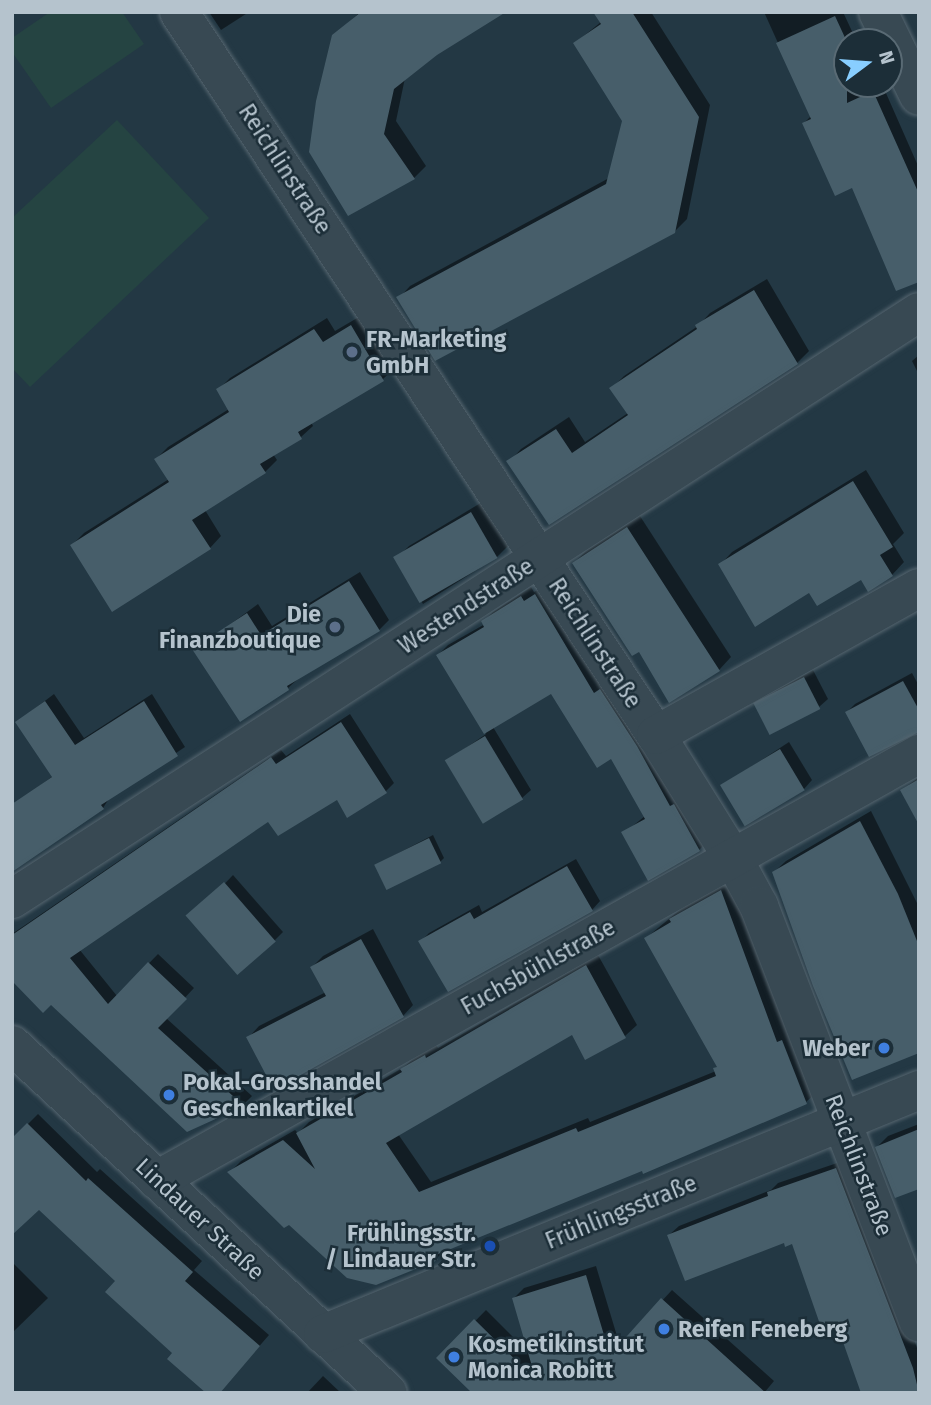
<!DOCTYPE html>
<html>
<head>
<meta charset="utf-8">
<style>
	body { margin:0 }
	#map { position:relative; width:931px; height:1405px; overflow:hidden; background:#233844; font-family:"Fira Sans",sans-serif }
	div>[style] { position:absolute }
	.green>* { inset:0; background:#254442 }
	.shadow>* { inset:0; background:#0007 }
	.building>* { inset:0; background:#475e6a; transform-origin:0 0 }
	.roads { filter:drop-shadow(0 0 2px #566670) drop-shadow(0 0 2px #566670) }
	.minor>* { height:38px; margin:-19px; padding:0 19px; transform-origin:19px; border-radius:19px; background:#384953 }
	.dots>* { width:19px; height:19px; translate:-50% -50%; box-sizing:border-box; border:4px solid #1c2e38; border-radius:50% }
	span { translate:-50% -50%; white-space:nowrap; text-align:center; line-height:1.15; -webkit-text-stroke:5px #1c2e38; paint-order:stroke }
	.street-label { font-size:23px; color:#b5c3cd }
	.poi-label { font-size:23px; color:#b5c3cd; font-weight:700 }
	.left { translate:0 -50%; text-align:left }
	.right { translate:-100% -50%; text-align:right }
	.frame { position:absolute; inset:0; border:14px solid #b5c3cd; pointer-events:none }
	.north { position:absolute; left:833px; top:28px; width:70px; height:70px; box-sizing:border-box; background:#1c2e38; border:2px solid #596a74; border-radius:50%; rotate:74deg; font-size:19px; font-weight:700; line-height:28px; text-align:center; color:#b5c3cd }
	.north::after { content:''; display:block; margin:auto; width:24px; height:32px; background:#88ceff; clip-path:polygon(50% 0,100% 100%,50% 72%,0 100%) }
</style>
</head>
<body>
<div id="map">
	<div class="green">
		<i style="clip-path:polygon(50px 12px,122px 12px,144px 44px,51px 108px,12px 52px,12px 38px)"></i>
		<i style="clip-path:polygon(117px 120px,209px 218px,30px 387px,12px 368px,12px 218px)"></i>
	</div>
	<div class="shadow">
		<i style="clip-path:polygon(209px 12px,249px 12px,221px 30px)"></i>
		<i style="clip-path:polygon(360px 12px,502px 12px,436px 54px,405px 78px,396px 121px,426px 166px,414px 178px,348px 214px,334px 36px)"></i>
		<i style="clip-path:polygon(595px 12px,651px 12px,710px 105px,687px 219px,674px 232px,399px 298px,410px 286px,609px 178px,624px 121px,575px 43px,601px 22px)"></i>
		<i style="clip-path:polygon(764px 12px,843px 12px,857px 42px,847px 42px,847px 84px,882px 84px,919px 168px,919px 280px,853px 186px,804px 123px,811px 116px)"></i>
		<i style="clip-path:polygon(767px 279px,809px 351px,797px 363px,549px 523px,509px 462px,521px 449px,569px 417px,585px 442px,628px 413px,612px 388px,624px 376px,698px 326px,710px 313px)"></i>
		<i style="clip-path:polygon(364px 314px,395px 368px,383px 379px,311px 422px,313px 426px,301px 437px,273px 454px,277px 460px,265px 472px,205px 510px,221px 536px,210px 548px,72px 545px,84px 533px,169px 479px,156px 459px,168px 447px,229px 409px,218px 390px,230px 378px,327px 318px,335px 331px)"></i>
		<i style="clip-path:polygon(919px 355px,919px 375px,912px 361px)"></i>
		<i style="clip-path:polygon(866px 470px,904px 533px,893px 544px,904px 562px,892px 575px,861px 578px,809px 591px,720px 565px,732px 552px)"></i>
		<i style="clip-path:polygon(484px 501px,510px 544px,497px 557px,423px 604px,396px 559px,409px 546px)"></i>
		<i style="clip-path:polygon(640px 516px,731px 657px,719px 670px,640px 650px,574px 563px,586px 551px)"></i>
		<i style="clip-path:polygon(360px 572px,389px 620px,379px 630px,299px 678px,288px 688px,195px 650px,258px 604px,272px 626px)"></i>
		<i style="clip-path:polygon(545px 586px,709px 840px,699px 850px,624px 833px,645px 816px,612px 757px,551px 692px,493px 727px,531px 790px,522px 798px,484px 822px,447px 761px,486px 734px,438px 655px,448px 645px,485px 624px,483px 622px,493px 612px,531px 587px,534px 592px)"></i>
		<i style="clip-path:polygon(813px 670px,828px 699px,819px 707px,770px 733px,756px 706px,765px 697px)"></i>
		<i style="clip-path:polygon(912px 673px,919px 686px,919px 731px,847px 712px,855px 704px)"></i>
		<i style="clip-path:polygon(54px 694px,84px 738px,152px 694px,185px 747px,110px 797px,103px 808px,15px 804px,53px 776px,17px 722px)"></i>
		<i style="clip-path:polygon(350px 714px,394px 783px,385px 792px,337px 798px,268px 819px,79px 949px,117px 996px,158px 954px,194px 988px,166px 1018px,252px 1096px,243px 1105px,187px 1130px,51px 1003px,12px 979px,12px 934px,278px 752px,281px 750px,286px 756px)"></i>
		<i style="clip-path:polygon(789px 742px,812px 780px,804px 789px,722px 786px)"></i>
		<i style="clip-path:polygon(919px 777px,919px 822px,902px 790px)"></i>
		<i style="clip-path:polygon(871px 811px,919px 907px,919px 1051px,774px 872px,786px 861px)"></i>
		<i style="clip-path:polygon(433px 835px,444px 858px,440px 862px,376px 865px)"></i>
		<i style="clip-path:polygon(576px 859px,600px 901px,592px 910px,420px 942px,429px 933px,479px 905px,482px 912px)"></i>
		<i style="clip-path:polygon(233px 875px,283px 932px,274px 941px,191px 919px)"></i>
		<i style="clip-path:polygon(733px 880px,818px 1091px,806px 1102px,644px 1171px,643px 1168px,445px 1250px,437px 1258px,230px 1172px,241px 1161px,295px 1130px,298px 1133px,309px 1122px,404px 1067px,414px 1058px,436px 1045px,438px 1048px,598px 955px,637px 1025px,625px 1036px,586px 1058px,573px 1033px,398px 1134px,431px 1182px,588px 1118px,590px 1122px,716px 1071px,718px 1065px,646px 938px,682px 908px)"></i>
		<i style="clip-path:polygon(373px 929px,413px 1005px,403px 1016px,249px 1037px,259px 1026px,326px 992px,312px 967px,323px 956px)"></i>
		<i style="clip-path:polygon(38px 1114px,97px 1172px,100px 1169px,202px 1261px,194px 1270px,269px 1335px,224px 1387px,117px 1281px,12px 1140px)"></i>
		<i style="clip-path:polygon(919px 1124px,919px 1187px,877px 1147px,888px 1136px)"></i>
		<i style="clip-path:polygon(846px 1160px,919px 1353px,919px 1393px,838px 1323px,793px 1242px,669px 1235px,679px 1226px,771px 1190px,778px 1183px)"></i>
		<i style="clip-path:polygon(12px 1262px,48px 1298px,12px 1333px)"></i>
		<i style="clip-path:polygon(596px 1266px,620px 1346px,672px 1290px,774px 1381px,764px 1393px,475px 1393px,439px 1358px,486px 1310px,531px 1355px,514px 1298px,524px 1288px)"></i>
		<i style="clip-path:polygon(323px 1376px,341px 1393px,307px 1393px)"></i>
	</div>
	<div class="building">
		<i style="clip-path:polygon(361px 12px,506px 12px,437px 55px,394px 89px,384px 134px,415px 179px,348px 216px,309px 152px,316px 101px,332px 35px)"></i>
		<i style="clip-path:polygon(593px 12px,632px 12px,699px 117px,675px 233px,435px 361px,396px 297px,606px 184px,622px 121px,573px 43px,601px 24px)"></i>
		<i style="clip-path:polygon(835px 16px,847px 42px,847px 103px,873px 91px,919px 194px,919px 282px,896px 291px,852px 188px,835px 196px,802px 123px,811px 119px,776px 43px)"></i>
		<i style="clip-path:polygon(754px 290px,798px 364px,549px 525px,506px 461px,556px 429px,572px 453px,628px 415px,609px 388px,697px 329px,695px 325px)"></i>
		<i style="clip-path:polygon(351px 325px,384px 381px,298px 432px,302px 439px,260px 464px,266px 473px,192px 520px,211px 549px,112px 612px,70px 545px,169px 482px,154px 459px,229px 412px,216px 389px,314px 329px,323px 342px)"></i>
		<i style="clip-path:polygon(853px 481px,893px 547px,880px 555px,893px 576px,868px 592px,861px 580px,817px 606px,809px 593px,755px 627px,718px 564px)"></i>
		<i style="left:471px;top:512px;width:53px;height:90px;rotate:60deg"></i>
		<i style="clip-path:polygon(627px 527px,720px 671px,669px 703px,639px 652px,632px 656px,572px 563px)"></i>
		<i style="clip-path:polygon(349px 581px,380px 631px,287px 686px,289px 690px,240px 722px,192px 649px,247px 613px,261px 635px)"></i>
		<i style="clip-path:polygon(535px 594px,594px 693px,600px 689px,637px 746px,670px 806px,674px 804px,700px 851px,648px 881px,621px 832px,645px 819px,611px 759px,597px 768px,551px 694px,484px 734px,436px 655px,484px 627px,481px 621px,521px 596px,524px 601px)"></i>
		<i style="left:804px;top:677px;width:36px;height:57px;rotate:63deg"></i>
		<i style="clip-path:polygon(903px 681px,919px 710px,919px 732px,869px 757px,845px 712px)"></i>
		<i style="clip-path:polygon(45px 701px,75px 745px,144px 701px,178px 756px,101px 805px,104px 809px,12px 872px,12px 804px,52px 777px,15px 722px)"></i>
		<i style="clip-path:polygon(341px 722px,387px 793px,347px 818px,337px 800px,278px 836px,268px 822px,70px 958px,108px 1004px,148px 962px,187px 999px,158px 1028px,244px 1106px,187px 1132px,51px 1005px,43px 1013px,12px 981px,12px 935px,267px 760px,271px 757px,276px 764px)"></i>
		<i style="left:485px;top:736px;width:74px;height:47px;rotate:59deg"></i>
		<i style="left:780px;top:749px;width:48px;height:70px;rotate:59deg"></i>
		<i style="clip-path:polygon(919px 779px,919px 825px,900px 790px)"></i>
		<i style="clip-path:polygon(860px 821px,898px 894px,919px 946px,919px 1053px,852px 1080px,813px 986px,772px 872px)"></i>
		<i style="left:429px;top:838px;width:28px;height:61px;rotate:64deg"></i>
		<i style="clip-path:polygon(567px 866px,593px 911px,448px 992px,418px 941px,470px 912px,474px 919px)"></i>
		<i style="left:224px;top:882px;width:79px;height:51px;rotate:49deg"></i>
		<i style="clip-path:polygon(721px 890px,777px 1042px,782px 1040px,807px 1104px,643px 1174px,642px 1171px,436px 1255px,438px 1260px,376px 1285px,347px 1278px,289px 1225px,284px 1228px,227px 1172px,283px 1140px,315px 1169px,296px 1133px,402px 1072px,400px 1069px,425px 1055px,426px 1058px,586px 965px,626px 1038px,585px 1060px,572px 1035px,386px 1143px,419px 1192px,576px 1128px,578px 1132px,716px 1076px,713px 1068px,717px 1067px,644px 938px,671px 922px,669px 919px)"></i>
		<i style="clip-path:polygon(361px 939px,404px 1017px,274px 1090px,246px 1037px,326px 996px,310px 967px)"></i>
		<i style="clip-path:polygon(27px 1123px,86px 1181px,88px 1178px,193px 1272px,185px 1281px,260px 1346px,220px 1393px,206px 1393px,167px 1359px,172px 1353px,105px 1292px,115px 1281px,39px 1210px,12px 1235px,12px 1138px)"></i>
		<i style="clip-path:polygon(919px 1129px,919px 1189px,895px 1198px,875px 1147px)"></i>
		<i style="clip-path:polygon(836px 1168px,913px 1368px,919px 1393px,861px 1393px,837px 1325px,822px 1330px,792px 1244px,785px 1247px,784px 1243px,685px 1281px,667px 1235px,768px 1196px,767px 1192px)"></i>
		<i style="clip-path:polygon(586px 1275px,610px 1355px,661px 1298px,766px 1393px,472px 1393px,436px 1358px,474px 1319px,536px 1380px,512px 1298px)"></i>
	</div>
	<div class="roads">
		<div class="minor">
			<i style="left:179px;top:12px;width:866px;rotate:56.59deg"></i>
			<i style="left:656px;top:735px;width:145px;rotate:58deg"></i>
			<i style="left:733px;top:858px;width:55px;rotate:61.6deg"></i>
			<i style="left:759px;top:906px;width:446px;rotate:69deg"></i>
			<i style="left:878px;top:12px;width:93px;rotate:64deg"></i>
			<i style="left:656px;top:735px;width:301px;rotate:-29.2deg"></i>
			<i style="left:12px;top:899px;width:1080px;rotate:-32.91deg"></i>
			<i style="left:12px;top:1045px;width:512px;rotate:42.79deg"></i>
			<i style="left:157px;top:1180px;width:873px;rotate:-29.21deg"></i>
			<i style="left:323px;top:1334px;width:644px;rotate:-22.26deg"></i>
		</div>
	</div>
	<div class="dots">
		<i style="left:352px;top:352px;background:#5c6f8a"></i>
		<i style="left:335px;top:627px;background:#5c6f8a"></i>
		<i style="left:884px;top:1048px;background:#3f7fe0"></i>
		<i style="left:169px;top:1095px;background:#3f7fe0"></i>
		<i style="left:490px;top:1246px;background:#1a4fb4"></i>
		<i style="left:664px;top:1329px;background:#3f7fe0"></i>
		<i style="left:454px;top:1357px;background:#3f7fe0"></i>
	</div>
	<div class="street-label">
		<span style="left:285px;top:169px;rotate:57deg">Reichlinstraße</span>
		<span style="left:466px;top:606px;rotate:-33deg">Westendstraße</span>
		<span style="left:595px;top:643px;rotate:57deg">Reichlinstraße</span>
		<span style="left:538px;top:967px;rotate:-29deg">Fuchsbühlstraße</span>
		<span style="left:859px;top:1165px;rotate:69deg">Reichlinstraße</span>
		<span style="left:621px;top:1212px;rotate:-22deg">Frühlingsstraße</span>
		<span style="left:200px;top:1219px;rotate:43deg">Lindauer Straße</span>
	</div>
	<div class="poi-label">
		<span class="left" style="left:366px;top:352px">FR-Marketing<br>GmbH</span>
		<span class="right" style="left:321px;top:627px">Die<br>Finanzboutique</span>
		<span class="right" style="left:870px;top:1048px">Weber</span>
		<span class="left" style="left:183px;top:1095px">Pokal-Grosshandel<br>Geschenkartikel</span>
		<span class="right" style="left:476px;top:1246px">Frühlingsstr.<br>/ Lindauer Str.</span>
		<span class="left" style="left:678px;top:1329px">Reifen Feneberg</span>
		<span class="left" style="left:468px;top:1357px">Kosmetikinstitut<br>Monica Robitt</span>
	</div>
	<div class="frame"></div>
	<div class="north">N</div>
</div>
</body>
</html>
